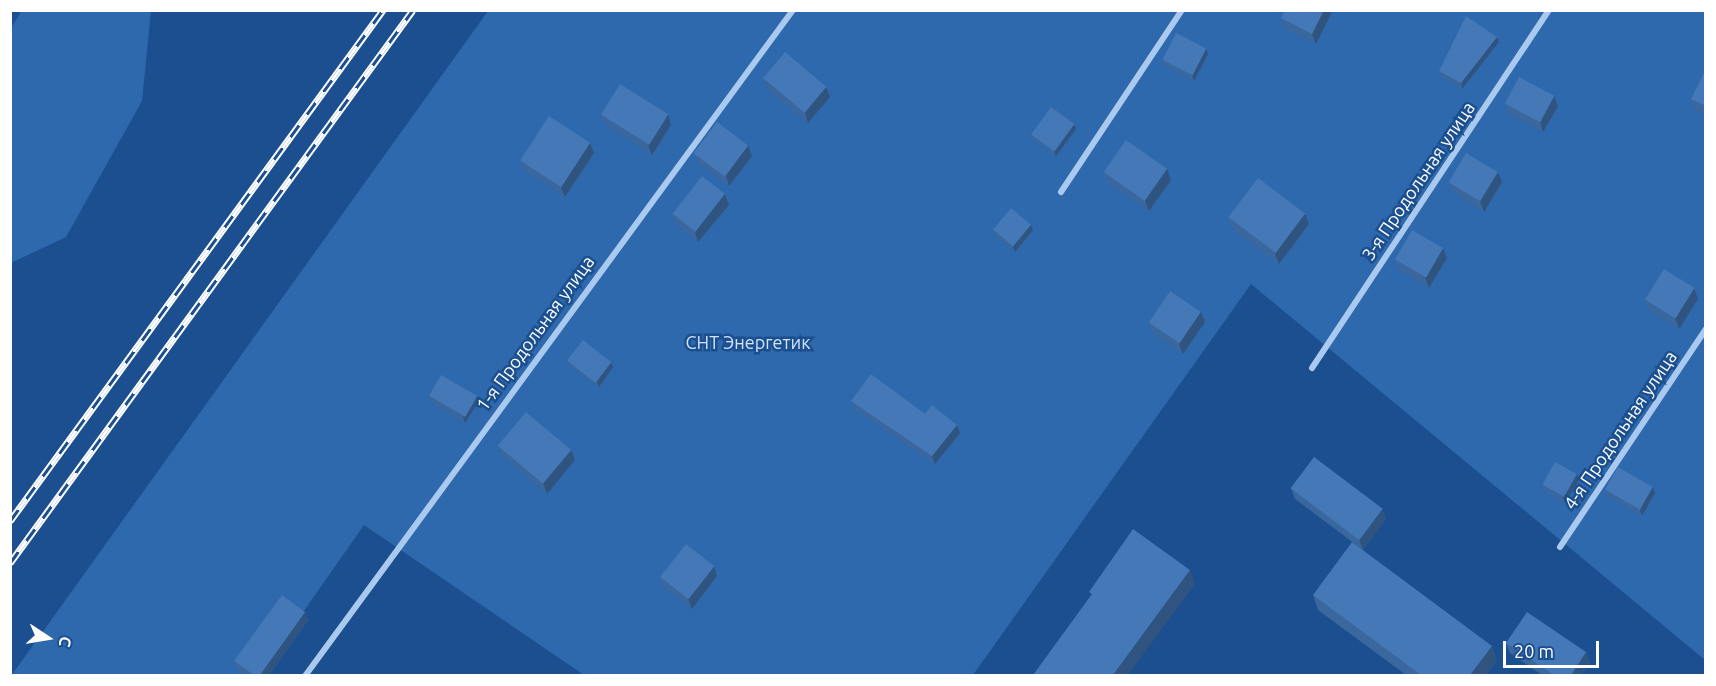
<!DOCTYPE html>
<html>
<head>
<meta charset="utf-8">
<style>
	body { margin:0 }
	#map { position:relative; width:1716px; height:686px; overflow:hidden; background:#1b4f8f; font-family:Ubuntu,sans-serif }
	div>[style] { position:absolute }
	.green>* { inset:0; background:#2e69ad }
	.street>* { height:6px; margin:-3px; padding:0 3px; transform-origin:3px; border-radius:3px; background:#a9c9ee }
	.rail>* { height:7px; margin-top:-3.5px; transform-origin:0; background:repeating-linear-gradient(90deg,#1b4f8f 0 14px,#fff 0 28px); box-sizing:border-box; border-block:2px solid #fff }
	.wall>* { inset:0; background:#3a679d }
	.shaded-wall>* { inset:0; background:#305480 }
	.building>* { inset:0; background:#4478b7; transform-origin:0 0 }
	span { translate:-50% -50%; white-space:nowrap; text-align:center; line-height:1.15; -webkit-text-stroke:5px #1b4f8f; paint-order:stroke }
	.street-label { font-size:18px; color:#fff }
	.park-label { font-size:18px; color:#cfe3fa }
	.frame { position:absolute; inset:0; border:12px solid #fff; pointer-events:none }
	.north { position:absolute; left:18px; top:608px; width:60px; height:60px; -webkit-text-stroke:4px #1b4f8f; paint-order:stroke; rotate:102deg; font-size:16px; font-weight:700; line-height:24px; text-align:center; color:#fff }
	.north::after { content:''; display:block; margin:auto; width:21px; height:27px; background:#fff; clip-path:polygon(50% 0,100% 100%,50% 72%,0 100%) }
	.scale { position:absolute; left:1503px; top:641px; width:96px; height:27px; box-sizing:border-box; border:3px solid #fff; border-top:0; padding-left:8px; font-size:18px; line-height:21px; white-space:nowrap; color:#fff; -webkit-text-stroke:4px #1b4f8f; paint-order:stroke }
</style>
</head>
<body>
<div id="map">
	<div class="green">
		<i style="clip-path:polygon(22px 10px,151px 11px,142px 101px,66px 237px,11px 263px,10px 30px)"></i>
		<i style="clip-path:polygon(488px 11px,1705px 11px,1705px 660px,1251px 284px,973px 675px,584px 675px,364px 525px,259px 675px,11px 676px)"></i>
	</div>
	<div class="street">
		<i style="left:1061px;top:192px;width:219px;rotate:-56.4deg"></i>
		<i style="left:1312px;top:368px;width:429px;rotate:-56.5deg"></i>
		<i style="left:1560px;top:547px;width:262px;rotate:-56.2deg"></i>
		<i style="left:305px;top:676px;width:826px;rotate:-53.77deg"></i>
	</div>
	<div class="rail">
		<i style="left:10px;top:521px;width:633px;rotate:-53.87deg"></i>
		<i style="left:10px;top:563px;width:684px;rotate:-53.92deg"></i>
	</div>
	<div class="wall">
		<i style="clip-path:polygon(1285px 10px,1333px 10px,1316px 44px,1284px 28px,1281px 18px)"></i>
		<i style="clip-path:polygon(1499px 42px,1462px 89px,1441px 76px,1439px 71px)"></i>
		<i style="clip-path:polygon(1208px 54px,1194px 81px,1164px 65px,1162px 60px)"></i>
		<i style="clip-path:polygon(1706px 69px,1706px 114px,1695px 110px,1691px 99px)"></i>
		<i style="clip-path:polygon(764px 79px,826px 87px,830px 97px,808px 123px,767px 89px)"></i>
		<i style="clip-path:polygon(1505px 104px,1558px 106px,1543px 132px,1509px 114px)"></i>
		<i style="clip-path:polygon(601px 114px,671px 125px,652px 155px,605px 124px)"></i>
		<i style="clip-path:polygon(1074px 124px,1076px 129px,1056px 156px,1033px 139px,1031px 134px)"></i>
		<i style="clip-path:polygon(590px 143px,594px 153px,565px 197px,524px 170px,520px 160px)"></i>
		<i style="clip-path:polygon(748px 145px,752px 156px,729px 186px,699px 164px,695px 154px)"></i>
		<i style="clip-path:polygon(1103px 171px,1171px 180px,1149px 211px,1107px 182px)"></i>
		<i style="clip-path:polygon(1449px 182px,1502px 182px,1484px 212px,1453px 192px)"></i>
		<i style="clip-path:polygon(729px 205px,698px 242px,676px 224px,672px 213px)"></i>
		<i style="clip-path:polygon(1305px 214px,1309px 224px,1279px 264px,1231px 228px,1228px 217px)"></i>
		<i style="clip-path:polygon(993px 230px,1033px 230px,1015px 252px,995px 235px)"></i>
		<i style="clip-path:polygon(1447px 258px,1429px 288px,1399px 270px,1395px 260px)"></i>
		<i style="clip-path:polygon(1645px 299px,1698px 299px,1679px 329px,1649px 310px)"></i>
		<i style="clip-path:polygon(1205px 322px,1183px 354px,1152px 333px,1149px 323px)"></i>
		<i style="clip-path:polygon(568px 361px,611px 362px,613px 367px,599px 387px,570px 366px)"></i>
		<i style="clip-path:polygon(429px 396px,477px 396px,479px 401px,465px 423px,431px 402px)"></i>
		<i style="clip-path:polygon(851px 401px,925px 414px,957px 425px,960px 433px,935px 464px,854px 409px)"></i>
		<i style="clip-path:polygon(498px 446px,571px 450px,575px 460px,547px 494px,502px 456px)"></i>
		<i style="clip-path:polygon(1579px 480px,1565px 503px,1544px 491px,1542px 485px)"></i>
		<i style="clip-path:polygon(1291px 488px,1382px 509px,1386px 519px,1363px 550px,1295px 499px)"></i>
		<i style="clip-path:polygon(1605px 490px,1655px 493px,1642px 516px,1607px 495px)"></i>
		<i style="clip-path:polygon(714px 566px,717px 576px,692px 609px,664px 587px,660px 577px)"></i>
		<i style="clip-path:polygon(1313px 595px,1497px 660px,1486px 675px,1406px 675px,1318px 610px)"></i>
		<i style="clip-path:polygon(305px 612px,308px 620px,269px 675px,246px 675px,237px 669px,234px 661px)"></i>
		<i style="clip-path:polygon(1506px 643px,1586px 652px,1590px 663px,1581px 675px,1542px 675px,1510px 653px)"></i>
	</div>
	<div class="shaded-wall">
		<i style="clip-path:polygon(1324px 10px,1333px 10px,1316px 44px,1312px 34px)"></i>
		<i style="clip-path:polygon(1497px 37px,1499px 42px,1462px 89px,1461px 83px)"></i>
		<i style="clip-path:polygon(1206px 48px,1208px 54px,1194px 81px,1192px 75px)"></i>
		<i style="clip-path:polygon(826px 87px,830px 97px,808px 123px,805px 113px)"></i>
		<i style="clip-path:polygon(1554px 96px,1558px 106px,1543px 132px,1540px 122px)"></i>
		<i style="clip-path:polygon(668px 114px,671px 125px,652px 155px,648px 145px)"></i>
		<i style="clip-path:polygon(1074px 124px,1076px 129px,1056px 156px,1054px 151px)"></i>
		<i style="clip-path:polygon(590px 143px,594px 153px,565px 197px,561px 187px)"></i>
		<i style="clip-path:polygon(748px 145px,752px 156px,729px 186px,726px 176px)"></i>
		<i style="clip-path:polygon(1167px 169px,1171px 180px,1149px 211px,1145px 201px)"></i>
		<i style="clip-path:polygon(1498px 172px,1502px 182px,1484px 212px,1480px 201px)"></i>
		<i style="clip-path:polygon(725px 194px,729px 205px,698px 242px,695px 232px)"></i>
		<i style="clip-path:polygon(1305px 214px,1309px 224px,1279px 264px,1275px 254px)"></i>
		<i style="clip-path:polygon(1031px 225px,1033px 230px,1015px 252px,1013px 247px)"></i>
		<i style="clip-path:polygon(1443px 248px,1447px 258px,1429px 288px,1425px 278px)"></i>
		<i style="clip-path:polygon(1694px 288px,1698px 299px,1679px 329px,1675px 318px)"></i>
		<i style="clip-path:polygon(1201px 312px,1205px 322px,1183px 354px,1179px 344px)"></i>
		<i style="clip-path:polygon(611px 362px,613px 367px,599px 387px,597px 382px)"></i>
		<i style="clip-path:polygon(477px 396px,479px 401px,465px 423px,463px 417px)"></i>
		<i style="clip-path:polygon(957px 425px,960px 433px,935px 464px,932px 456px)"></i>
		<i style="clip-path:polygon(571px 450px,575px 460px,547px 494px,543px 483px)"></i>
		<i style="clip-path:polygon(1577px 474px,1579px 480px,1565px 503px,1563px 498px)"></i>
		<i style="clip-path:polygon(1653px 487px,1655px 493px,1642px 516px,1640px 510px)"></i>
		<i style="clip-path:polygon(1382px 509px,1386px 519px,1363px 550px,1359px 540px)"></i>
		<i style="clip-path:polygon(714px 566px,717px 576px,692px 609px,688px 599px)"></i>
		<i style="clip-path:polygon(1190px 570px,1195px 584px,1128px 675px,1113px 675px)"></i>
		<i style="clip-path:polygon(305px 612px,308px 620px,269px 675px,260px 675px)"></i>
		<i style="clip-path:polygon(1492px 646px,1497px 660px,1486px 675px,1470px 675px)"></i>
		<i style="clip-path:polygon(1586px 652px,1590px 663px,1581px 675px,1571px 675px)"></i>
	</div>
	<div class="building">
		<i style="clip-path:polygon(1285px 10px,1324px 10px,1312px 34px,1281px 18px)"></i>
		<i style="clip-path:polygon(1466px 16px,1497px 37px,1461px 83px,1439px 71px)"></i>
		<i style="left:1176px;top:33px;width:34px;height:30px;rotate:27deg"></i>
		<i style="left:785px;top:52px;width:54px;height:34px;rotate:40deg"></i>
		<i style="clip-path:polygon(1706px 69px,1706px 106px,1691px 99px)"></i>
		<i style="left:1519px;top:77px;width:40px;height:30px;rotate:28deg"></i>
		<i style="left:620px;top:84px;width:57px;height:36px;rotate:32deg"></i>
		<i style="left:1051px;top:107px;width:29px;height:34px;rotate:36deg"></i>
		<i style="left:549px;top:116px;width:49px;height:53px;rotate:33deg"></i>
		<i style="left:717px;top:122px;width:39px;height:39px;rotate:37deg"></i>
		<i style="left:1126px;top:140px;width:50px;height:39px;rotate:35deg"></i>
		<i style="left:1466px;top:153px;width:37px;height:34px;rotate:31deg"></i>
		<i style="left:702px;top:176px;width:29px;height:48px;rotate:38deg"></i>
		<i style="left:1258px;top:178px;width:59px;height:49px;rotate:37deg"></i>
		<i style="left:1011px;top:208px;width:26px;height:28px;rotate:40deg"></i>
		<i style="left:1412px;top:230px;width:36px;height:34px;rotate:30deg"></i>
		<i style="left:1664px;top:269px;width:36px;height:36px;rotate:32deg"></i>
		<i style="left:1170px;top:291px;width:37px;height:38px;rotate:34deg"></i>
		<i style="left:583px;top:340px;width:36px;height:26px;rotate:38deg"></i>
		<i style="clip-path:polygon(871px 374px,925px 414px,932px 405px,957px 425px,932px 456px,851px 401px)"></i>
		<i style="left:441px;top:375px;width:42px;height:24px;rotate:30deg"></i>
		<i style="left:526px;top:412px;width:59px;height:44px;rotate:40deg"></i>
		<i style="left:1314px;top:457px;width:86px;height:39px;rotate:37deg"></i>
		<i style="left:1555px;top:462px;width:25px;height:26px;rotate:29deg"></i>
		<i style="left:1618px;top:467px;width:40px;height:26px;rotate:30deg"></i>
		<i style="clip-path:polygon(1133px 529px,1190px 570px,1113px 675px,1033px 675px,1092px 594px,1089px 592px)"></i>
		<i style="clip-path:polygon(1352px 542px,1492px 646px,1470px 675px,1421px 675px,1313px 595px)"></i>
		<i style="left:686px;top:544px;width:36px;height:42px;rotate:38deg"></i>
		<i style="clip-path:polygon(282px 595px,305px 612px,260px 675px,254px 675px,234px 661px)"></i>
		<i style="clip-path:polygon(1527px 612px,1586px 652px,1571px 675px,1554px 675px,1506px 643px)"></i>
	</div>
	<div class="street-label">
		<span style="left:1418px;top:181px;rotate:-56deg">3-я Продольная улица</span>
		<span style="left:535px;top:333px;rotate:-54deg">1-я Продольная улица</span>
		<span style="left:1620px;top:430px;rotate:-56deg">4-я Продольная улица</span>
	</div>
	<div class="park-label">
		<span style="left:748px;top:342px">СНТ Энергетик</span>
	</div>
	<div class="frame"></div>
	<div class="north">С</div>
	<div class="scale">20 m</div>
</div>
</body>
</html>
